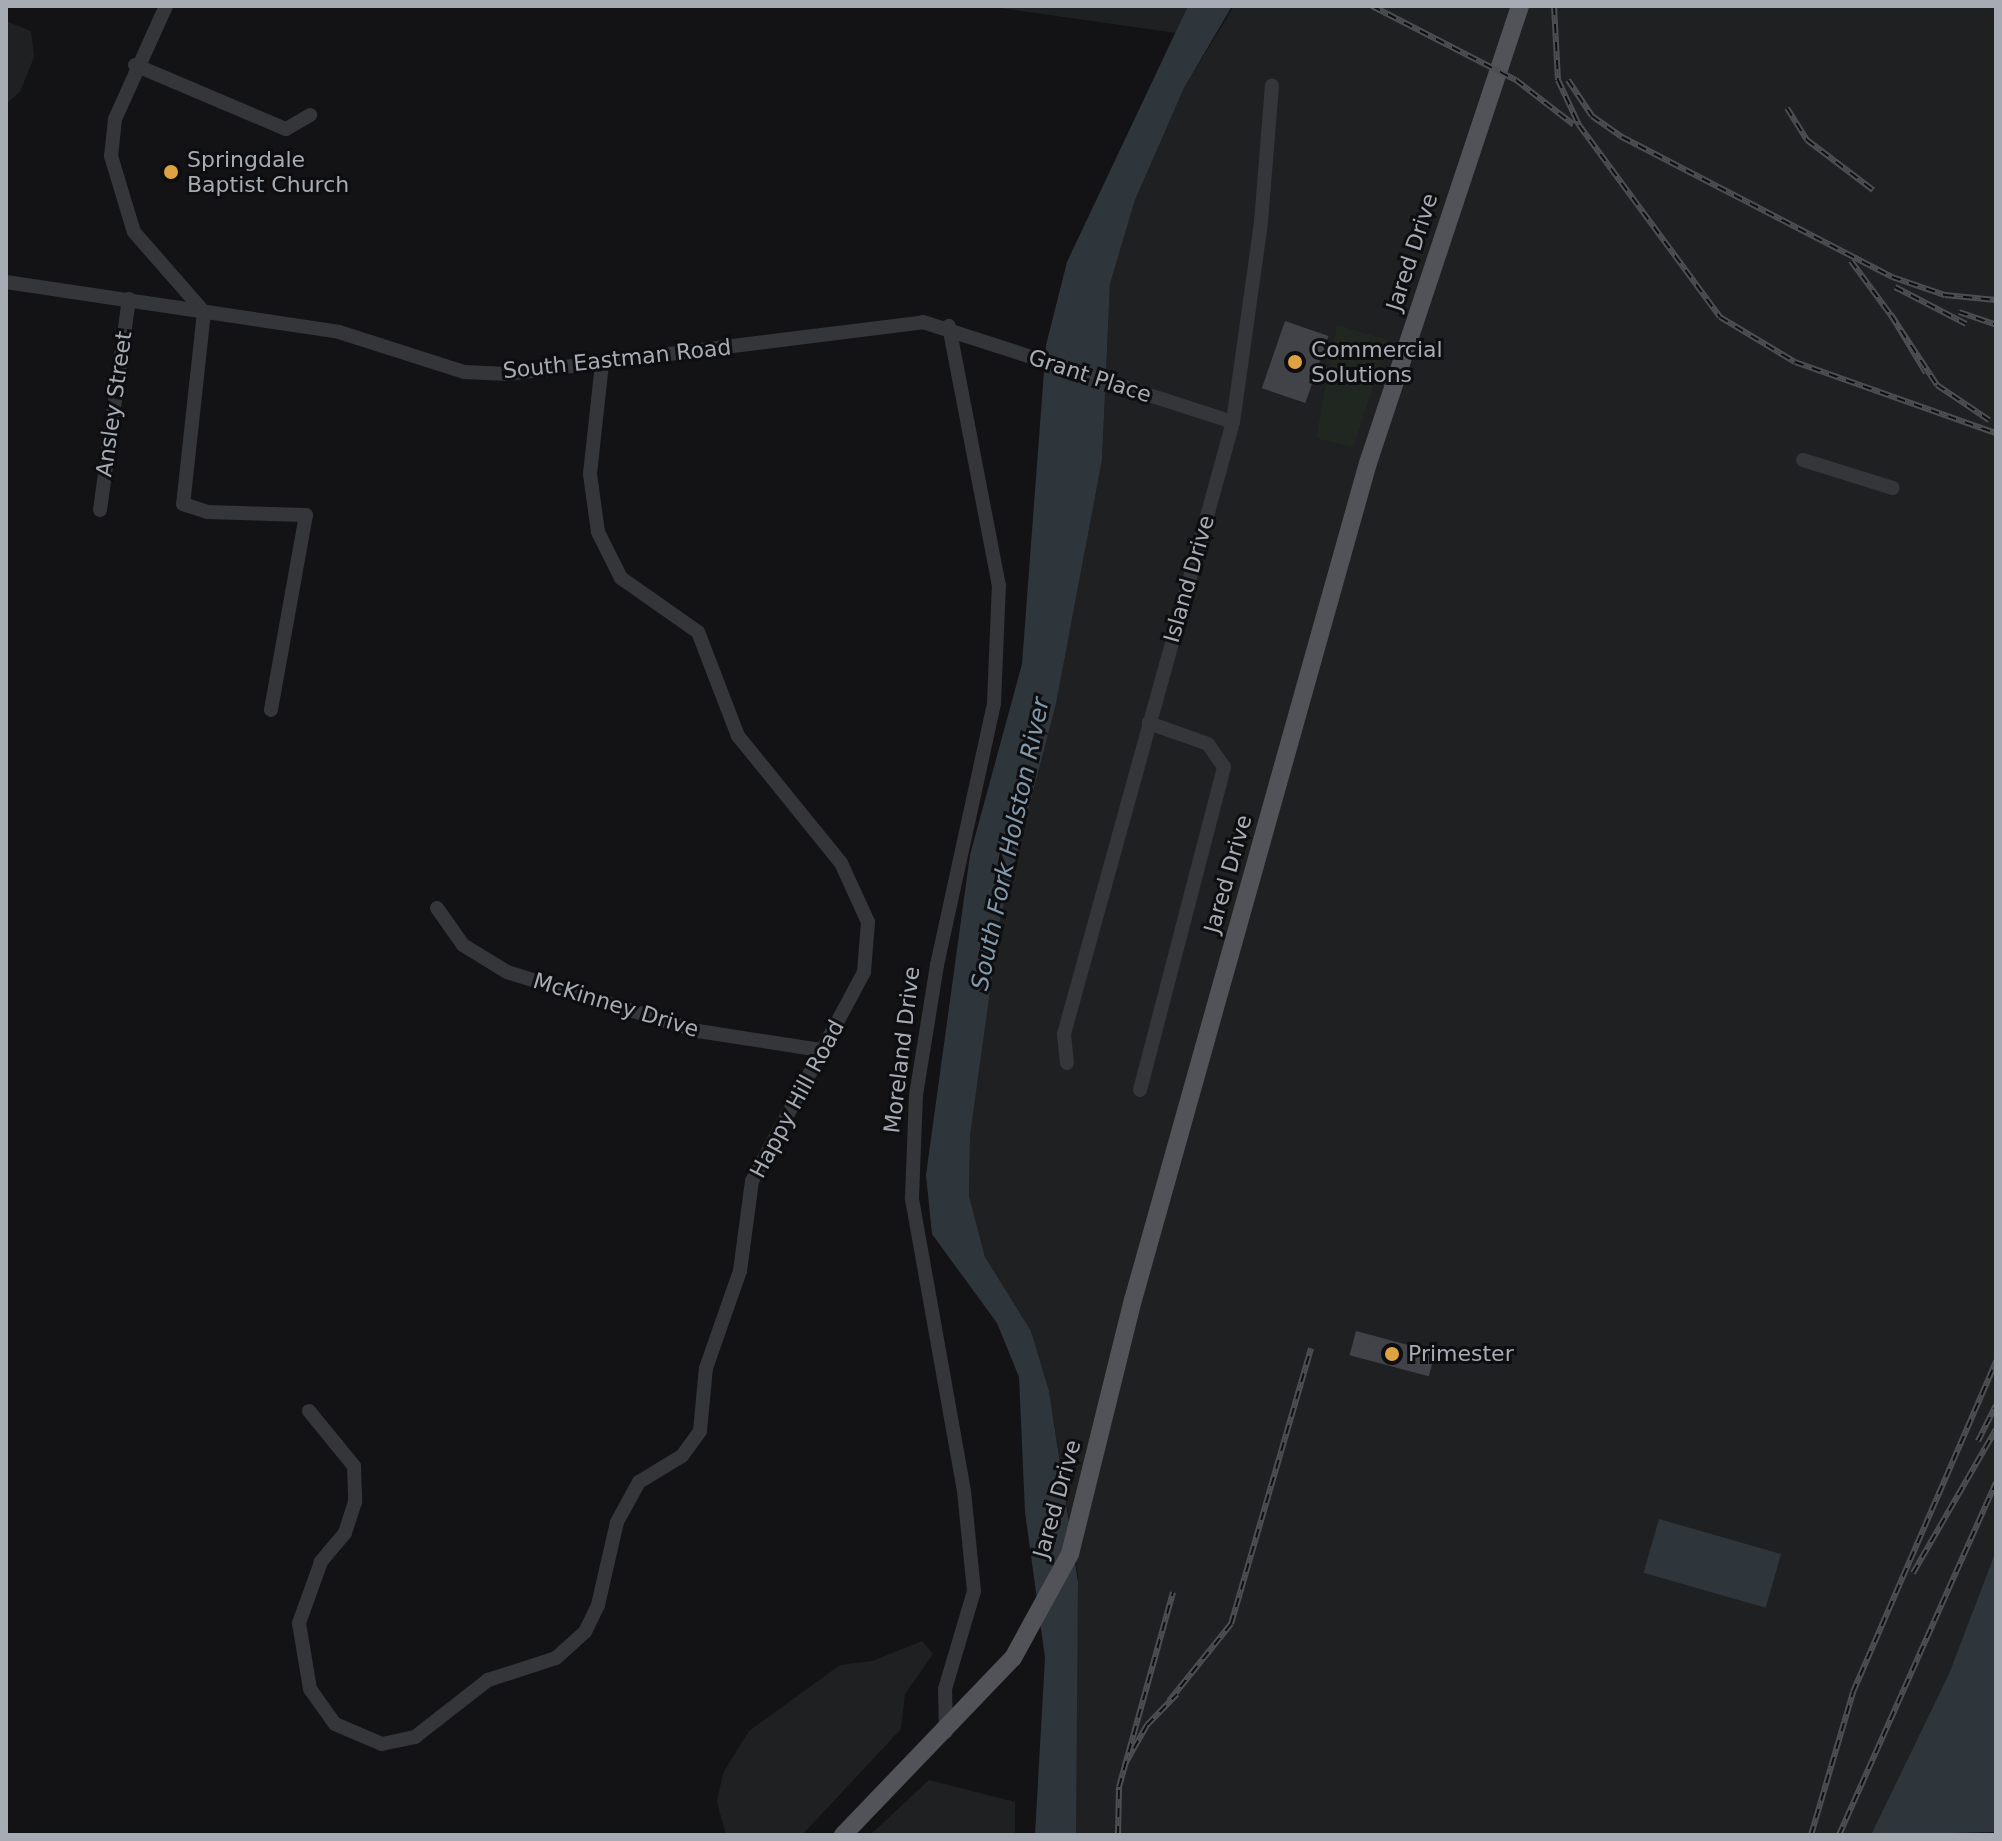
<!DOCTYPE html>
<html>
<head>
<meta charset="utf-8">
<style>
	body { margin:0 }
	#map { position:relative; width:2002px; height:1841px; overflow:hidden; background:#131315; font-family:"DejaVu Sans",sans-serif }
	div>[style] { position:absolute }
	.built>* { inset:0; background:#1f2022 }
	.green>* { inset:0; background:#202720 }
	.water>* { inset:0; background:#2e363c; transform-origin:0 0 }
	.building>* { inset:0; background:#424348; transform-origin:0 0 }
	.minor>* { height:14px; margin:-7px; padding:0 7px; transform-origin:7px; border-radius:7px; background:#353639 }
	.major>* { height:18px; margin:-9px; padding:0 9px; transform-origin:9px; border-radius:9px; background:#515358 }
	.rail>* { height:6px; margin-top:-3px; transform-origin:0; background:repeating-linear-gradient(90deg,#0e0e10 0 9px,#4c4e52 0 18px); box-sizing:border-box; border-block:2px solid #4c4e52 }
	.dots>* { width:22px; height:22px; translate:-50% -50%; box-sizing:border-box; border:4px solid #0e0e10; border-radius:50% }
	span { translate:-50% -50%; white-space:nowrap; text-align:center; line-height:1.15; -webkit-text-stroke:6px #0e0e10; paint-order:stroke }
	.poi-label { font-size:22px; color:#a6abb4 }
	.left { translate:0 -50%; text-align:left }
	.street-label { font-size:22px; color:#a6abb4 }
	.water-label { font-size:24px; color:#8199ab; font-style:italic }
	.frame { position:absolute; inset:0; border:8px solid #a6abb4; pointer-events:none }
</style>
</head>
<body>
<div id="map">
	<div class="built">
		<i style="clip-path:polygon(986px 6px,1188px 6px,1176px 33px)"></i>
		<i style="clip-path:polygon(1234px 6px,1996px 6px,1996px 1588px,1881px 1835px,1074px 1835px,1078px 1576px,1049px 1391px,1031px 1331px,985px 1257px,969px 1196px,970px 1136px,1000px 919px,1056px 704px,1102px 460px,1110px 284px,1135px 200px,1184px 88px)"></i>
		<i style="clip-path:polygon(6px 21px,31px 31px,34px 57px,20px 92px,6px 104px)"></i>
		<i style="clip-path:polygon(922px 1641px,933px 1654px,905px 1694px,901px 1729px,802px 1835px,726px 1835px,717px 1802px,723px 1773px,749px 1731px,840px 1665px,872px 1661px)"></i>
		<i style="clip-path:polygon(929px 1780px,1015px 1802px,1015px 1835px,870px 1835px)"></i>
	</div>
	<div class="green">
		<i style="clip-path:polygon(1337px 325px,1388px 340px,1353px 447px,1316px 438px)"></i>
	</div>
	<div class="water">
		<i style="clip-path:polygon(1188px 6px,1232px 6px,1184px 88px,1135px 200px,1110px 284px,1102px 460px,1056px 704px,1000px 919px,970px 1136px,969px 1196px,985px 1257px,1031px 1331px,1049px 1391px,1078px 1582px,1076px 1835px,1035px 1835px,1045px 1658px,1025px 1512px,1019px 1377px,997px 1323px,932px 1234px,926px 1175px,970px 855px,1022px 664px,1046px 345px,1067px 262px)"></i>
		<i style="left:1659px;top:1519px;width:127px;height:56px;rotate:16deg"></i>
		<i style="clip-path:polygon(1996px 1551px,1996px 1832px,1871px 1835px,1949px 1674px)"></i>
	</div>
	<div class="building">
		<i style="left:1285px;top:321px;width:46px;height:71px;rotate:19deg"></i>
		<i style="left:1356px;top:1331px;width:82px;height:25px;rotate:15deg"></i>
	</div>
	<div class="minor">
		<i style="left:166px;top:6px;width:124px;rotate:114.3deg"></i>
		<i style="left:115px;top:119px;width:37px;rotate:96deg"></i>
		<i style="left:111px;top:156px;width:79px;rotate:73.2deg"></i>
		<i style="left:134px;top:232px;width:106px;rotate:48.8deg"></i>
		<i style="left:204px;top:312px;width:193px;rotate:96.2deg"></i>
		<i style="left:183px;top:504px;width:25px;rotate:18deg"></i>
		<i style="left:207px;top:512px;width:99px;rotate:1.7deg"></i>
		<i style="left:306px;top:515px;width:198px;rotate:100.2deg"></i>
		<i style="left:135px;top:65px;width:164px;rotate:23deg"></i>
		<i style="left:286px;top:129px;width:28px;rotate:-30deg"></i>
		<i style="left:6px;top:282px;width:337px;rotate:8.5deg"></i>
		<i style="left:339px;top:332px;width:131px;rotate:17.7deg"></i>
		<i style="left:464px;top:372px;width:44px;rotate:2.6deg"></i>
		<i style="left:508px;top:374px;width:418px;rotate:-7.1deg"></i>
		<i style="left:923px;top:322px;width:326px;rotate:17.9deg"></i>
		<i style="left:1803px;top:460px;width:94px;rotate:17.3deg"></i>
		<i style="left:100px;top:510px;width:213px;rotate:-82.2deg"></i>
		<i style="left:437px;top:908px;width:45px;rotate:54.9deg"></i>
		<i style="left:463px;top:945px;width:52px;rotate:31.5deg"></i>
		<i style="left:507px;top:972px;width:200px;rotate:17.2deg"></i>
		<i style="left:698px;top:1031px;width:124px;rotate:8.8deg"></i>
		<i style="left:1067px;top:1063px;width:29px;rotate:-96deg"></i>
		<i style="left:1064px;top:1034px;width:635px;rotate:-74.56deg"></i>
		<i style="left:1233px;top:422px;width:202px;rotate:-82deg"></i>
		<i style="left:1261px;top:222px;width:137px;rotate:-85.4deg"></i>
		<i style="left:1140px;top:1090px;width:334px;rotate:-75.4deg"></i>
		<i style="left:1224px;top:767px;width:28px;rotate:-125deg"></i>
		<i style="left:1208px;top:744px;width:63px;rotate:-160.4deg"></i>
		<i style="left:309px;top:1411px;width:71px;rotate:50.7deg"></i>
		<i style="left:354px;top:1466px;width:36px;rotate:88deg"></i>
		<i style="left:355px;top:1502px;width:33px;rotate:108deg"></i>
		<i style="left:345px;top:1533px;width:38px;rotate:130deg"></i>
		<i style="left:321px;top:1562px;width:65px;rotate:109.8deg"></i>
		<i style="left:299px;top:1623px;width:67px;rotate:80.5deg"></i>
		<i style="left:310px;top:1689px;width:43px;rotate:54.5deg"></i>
		<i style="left:335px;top:1724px;width:51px;rotate:23.1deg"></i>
		<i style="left:382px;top:1744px;width:34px;rotate:-12deg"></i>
		<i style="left:415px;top:1737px;width:93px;rotate:-38deg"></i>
		<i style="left:488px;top:1680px;width:71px;rotate:-17.9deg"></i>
		<i style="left:556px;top:1658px;width:39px;rotate:-42deg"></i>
		<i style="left:585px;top:1632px;width:30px;rotate:-64deg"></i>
		<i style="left:598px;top:1605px;width:85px;rotate:-77.1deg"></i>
		<i style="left:617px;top:1522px;width:46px;rotate:-61.2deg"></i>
		<i style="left:639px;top:1482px;width:50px;rotate:-31.2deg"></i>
		<i style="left:682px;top:1456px;width:31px;rotate:-54deg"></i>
		<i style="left:700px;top:1431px;width:63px;rotate:-84.6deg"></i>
		<i style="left:706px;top:1368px;width:103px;rotate:-70.7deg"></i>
		<i style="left:740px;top:1271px;width:91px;rotate:-82.4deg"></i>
		<i style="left:752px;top:1181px;width:237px;rotate:-61.8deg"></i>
		<i style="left:864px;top:972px;width:50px;rotate:-85.4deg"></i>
		<i style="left:868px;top:922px;width:65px;rotate:-114.6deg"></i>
		<i style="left:841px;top:863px;width:164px;rotate:-129deg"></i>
		<i style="left:738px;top:736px;width:111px;rotate:-111deg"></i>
		<i style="left:698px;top:632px;width:94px;rotate:-145deg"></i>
		<i style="left:621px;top:578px;width:51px;rotate:-116.6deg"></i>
		<i style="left:598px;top:532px;width:59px;rotate:-97.9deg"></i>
		<i style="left:590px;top:474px;width:112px;rotate:-83.8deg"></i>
		<i style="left:946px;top:1732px;width:43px;rotate:-91.3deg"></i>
		<i style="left:945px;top:1689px;width:102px;rotate:-73.5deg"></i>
		<i style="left:974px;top:1591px;width:100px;rotate:-95.7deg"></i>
		<i style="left:964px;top:1491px;width:298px;rotate:-100.1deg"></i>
		<i style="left:912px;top:1198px;width:103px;rotate:-87.8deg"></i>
		<i style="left:916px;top:1095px;width:132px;rotate:-80.8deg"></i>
		<i style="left:937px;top:965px;width:268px;rotate:-77.7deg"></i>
		<i style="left:994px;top:703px;width:117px;rotate:-87.6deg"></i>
		<i style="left:999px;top:586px;width:265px;rotate:-100.9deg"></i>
	</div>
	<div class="major">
		<i style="left:843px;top:1835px;width:245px;rotate:-46.2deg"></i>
		<i style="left:1013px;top:1658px;width:119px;rotate:-61.3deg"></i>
		<i style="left:1070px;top:1554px;width:262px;rotate:-76.1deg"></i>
		<i style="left:1133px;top:1300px;width:869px;rotate:-74.32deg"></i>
		<i style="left:1368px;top:463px;width:482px;rotate:-71.6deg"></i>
	</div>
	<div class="rail">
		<i style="left:1372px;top:6px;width:162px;rotate:27.2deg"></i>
		<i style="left:1516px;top:80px;width:73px;rotate:37.8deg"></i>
		<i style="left:1554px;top:6px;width:74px;rotate:86.9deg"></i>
		<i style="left:1558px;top:80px;width:50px;rotate:65deg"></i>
		<i style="left:1579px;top:125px;width:238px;rotate:53.7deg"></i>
		<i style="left:1720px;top:317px;width:87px;rotate:31deg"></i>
		<i style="left:1795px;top:362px;width:213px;rotate:19.5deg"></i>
		<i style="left:1568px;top:80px;width:43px;rotate:56.3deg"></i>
		<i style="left:1592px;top:116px;width:37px;rotate:35deg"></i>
		<i style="left:1622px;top:137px;width:304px;rotate:27.4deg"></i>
		<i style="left:1892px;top:277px;width:56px;rotate:18.8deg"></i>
		<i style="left:1945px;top:295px;width:51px;rotate:5.6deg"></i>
		<i style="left:1787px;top:108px;width:38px;rotate:58deg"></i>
		<i style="left:1807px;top:140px;width:83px;rotate:37.1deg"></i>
		<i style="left:1851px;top:261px;width:76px;rotate:53.6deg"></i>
		<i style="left:1895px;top:287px;width:80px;rotate:27.5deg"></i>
		<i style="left:1959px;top:312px;width:39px;rotate:19deg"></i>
		<i style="left:1926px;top:373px;width:68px;rotate:-121.1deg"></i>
		<i style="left:1891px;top:315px;width:84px;rotate:56.7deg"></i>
		<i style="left:1937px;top:385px;width:63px;rotate:33.9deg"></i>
		<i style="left:1978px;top:1441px;width:40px;rotate:-63.4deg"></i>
		<i style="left:1913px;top:1573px;width:166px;rotate:-60deg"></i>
		<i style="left:1169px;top:1701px;width:99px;rotate:-51.2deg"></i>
		<i style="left:1231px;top:1624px;width:287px;rotate:-73.8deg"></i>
		<i style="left:1125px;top:1764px;width:45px;rotate:-60.6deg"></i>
		<i style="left:1147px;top:1725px;width:43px;rotate:-45.9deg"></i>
		<i style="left:1118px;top:1835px;width:48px;rotate:-88.8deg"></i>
		<i style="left:1119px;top:1787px;width:202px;rotate:-74.5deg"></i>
		<i style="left:1811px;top:1835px;width:149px;rotate:-73.6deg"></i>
		<i style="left:1853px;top:1692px;width:361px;rotate:-66.6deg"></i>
		<i style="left:1839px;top:1835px;width:386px;rotate:-66deg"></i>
	</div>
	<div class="dots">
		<i style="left:171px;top:172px;background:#dea242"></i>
		<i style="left:1295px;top:362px;background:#dea242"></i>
		<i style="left:1392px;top:1354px;background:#dea242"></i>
	</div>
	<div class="poi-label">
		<span class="left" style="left:187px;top:172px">Springdale<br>Baptist Church</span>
		<span class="left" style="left:1311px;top:362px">Commercial<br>Solutions</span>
		<span class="left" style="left:1408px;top:1354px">Primester</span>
	</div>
	<div class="street-label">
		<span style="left:1412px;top:252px;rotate:-72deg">Jared Drive</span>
		<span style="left:617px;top:359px;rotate:-6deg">South Eastman Road</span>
		<span style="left:1090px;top:376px;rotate:18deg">Grant Place</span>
		<span style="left:114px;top:404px;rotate:-82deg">Ansley Street</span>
		<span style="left:1189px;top:579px;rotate:-74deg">Island Drive</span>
		<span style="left:1228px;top:874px;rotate:-74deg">Jared Drive</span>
		<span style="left:616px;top:1005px;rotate:17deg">McKinney Drive</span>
		<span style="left:902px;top:1050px;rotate:-83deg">Moreland Drive</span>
		<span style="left:797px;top:1099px;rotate:-62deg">Happy Hill Road</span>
		<span style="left:1057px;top:1499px;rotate:-74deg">Jared Drive</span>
	</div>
	<div class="water-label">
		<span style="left:1011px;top:844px;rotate:-78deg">South Fork Holston River</span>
	</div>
	<div class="frame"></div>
</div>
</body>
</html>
